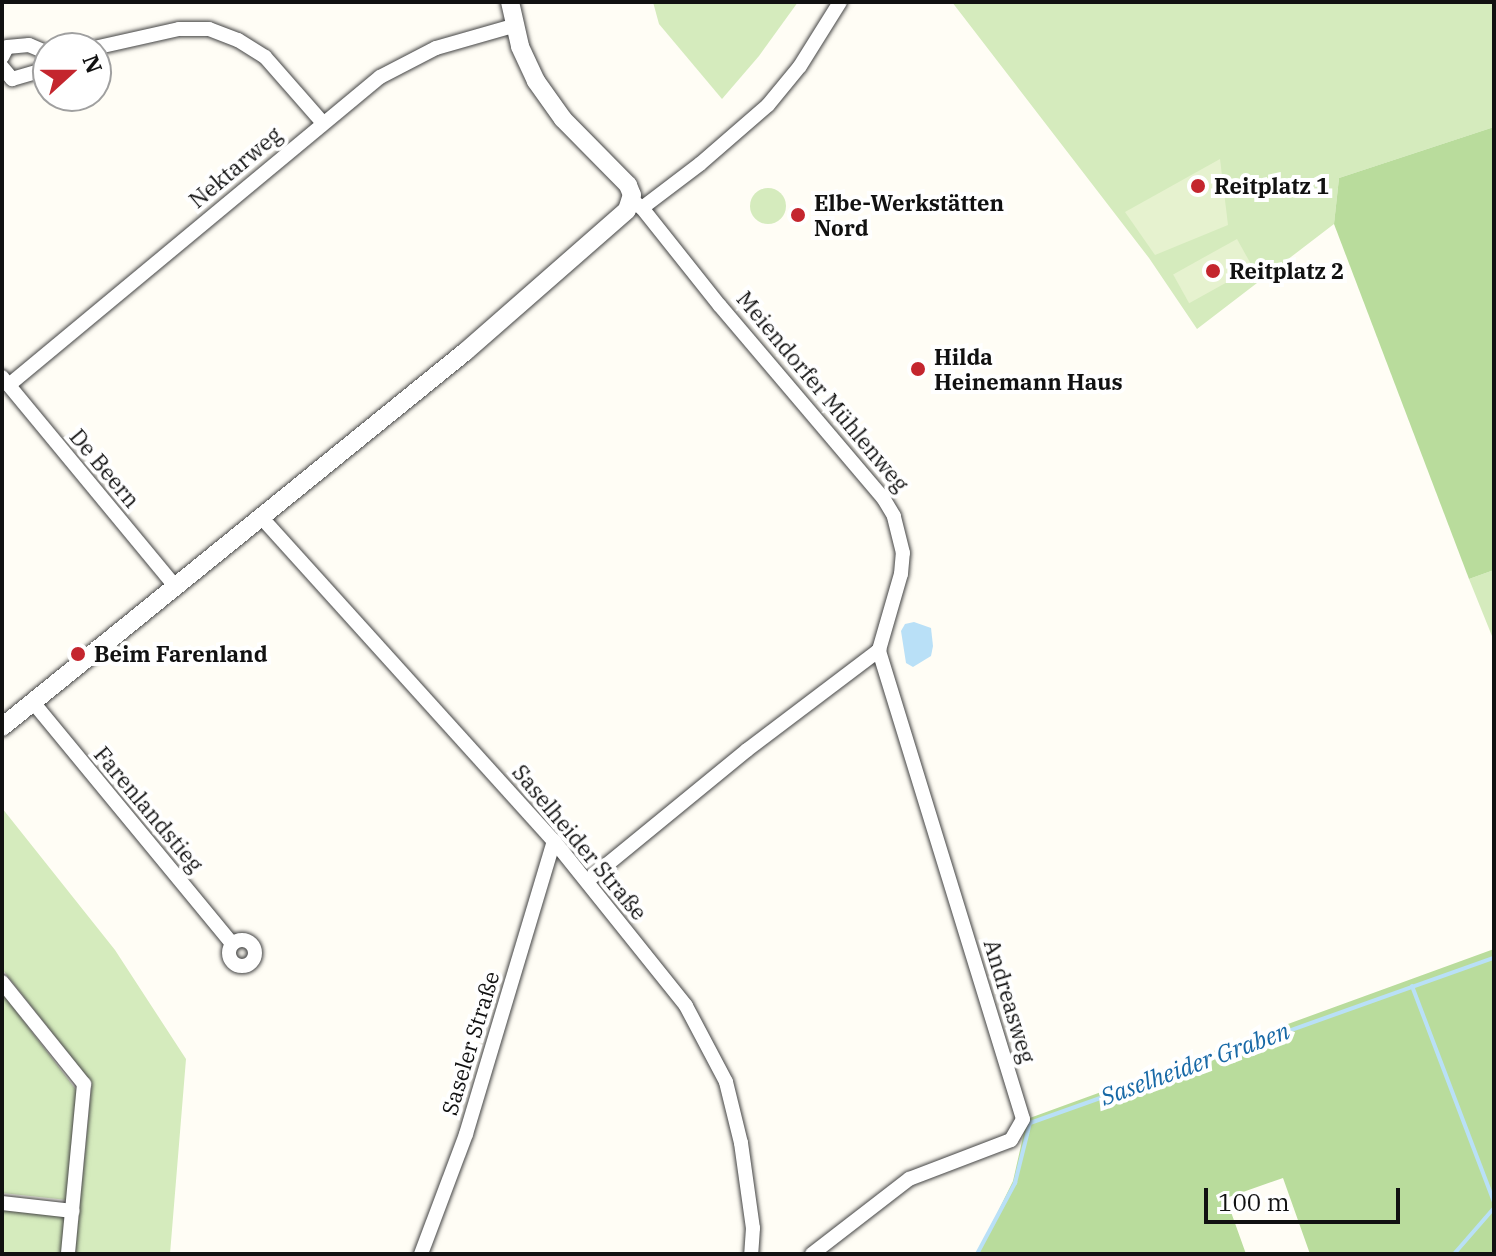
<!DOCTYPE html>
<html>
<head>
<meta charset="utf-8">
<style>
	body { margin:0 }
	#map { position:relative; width:1496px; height:1256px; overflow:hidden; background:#fffdf5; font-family:"IBM Plex Serif",serif }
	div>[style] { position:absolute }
	.green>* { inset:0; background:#d5ebbd }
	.round { border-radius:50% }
	.forest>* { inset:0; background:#b9dc9c }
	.pitch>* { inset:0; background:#e6f2cf; transform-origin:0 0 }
	.water>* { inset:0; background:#b9e0f7 }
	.stream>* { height:4px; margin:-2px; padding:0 2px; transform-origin:2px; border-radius:2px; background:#b9e0f7 }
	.roads { filter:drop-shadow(0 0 2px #444) drop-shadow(0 0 2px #444) }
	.minor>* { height:14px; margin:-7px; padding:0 7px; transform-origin:7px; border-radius:7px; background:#fff }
	.minor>.ring { margin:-7px; padding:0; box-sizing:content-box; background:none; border:14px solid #fff; border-radius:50% }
	.tertiary>* { height:18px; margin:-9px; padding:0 9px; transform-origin:9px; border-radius:9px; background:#fff }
	.dots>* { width:22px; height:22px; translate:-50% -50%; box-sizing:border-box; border:4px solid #fff; border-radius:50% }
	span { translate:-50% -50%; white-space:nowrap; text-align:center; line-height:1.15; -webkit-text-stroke:8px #fff; paint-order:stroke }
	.street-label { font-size:22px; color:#111 }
	.poi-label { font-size:22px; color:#111; font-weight:700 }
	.left { translate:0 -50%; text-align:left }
	.water-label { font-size:24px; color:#1768a6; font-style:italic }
	.frame { position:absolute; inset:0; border:4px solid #111; pointer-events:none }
	.north { position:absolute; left:32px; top:32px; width:80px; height:80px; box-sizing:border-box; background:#fff; border:2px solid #a0a0a0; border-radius:50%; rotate:69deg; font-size:22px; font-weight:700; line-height:32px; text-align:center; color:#111 }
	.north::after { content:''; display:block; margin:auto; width:28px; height:36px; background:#c4262e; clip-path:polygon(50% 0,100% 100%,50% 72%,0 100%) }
	.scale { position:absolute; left:1204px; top:1188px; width:196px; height:36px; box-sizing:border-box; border:4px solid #111; border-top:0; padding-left:10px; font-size:24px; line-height:28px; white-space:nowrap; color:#111; -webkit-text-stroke:6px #fff; paint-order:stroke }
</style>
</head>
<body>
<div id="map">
	<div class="green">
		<i style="clip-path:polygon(653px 2px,798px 2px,759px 56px,722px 99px,659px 24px)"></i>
		<i style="clip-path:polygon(952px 2px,1494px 2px,1494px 127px,1339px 178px,1334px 224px,1197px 329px,1149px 258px)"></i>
		<i class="round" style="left:750px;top:188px;width:36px;height:36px"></i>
		<i style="clip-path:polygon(1494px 570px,1494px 641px,1469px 579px)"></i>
		<i style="clip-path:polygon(2px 808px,115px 950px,186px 1059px,170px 1254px,75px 1254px,92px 1083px,2px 969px)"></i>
		<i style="clip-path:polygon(2px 993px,77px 1091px,67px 1200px,2px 1193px)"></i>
		<i style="clip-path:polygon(2px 1209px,66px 1216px,62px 1254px,2px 1254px)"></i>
	</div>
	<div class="forest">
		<i style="clip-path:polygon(1494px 127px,1494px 570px,1469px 579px,1334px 224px,1339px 178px)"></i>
		<i style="clip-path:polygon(1494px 949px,1494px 1251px,1490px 1254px,1310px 1254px,1283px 1178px,1226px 1198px,1246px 1254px,977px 1254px,1013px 1181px,1027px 1119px)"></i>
	</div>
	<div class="pitch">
		<i style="clip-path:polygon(1220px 159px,1228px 225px,1155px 255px,1125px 212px)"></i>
		<i style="left:1237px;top:239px;width:33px;height:73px;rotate:61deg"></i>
	</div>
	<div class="water">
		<i style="clip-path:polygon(914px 622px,931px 628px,933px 646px,931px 656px,913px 667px,906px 663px,901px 631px,905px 624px)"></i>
	</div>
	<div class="stream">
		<i style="left:1412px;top:986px;width:231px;rotate:69.2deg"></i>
		<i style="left:977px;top:1254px;width:81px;rotate:-61.8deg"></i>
		<i style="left:1015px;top:1183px;width:62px;rotate:-76deg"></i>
		<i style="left:1030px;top:1123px;width:492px;rotate:-19.6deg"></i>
		<i style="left:1454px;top:1254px;width:61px;rotate:-49deg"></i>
	</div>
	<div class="roads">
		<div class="minor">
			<i style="left:94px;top:48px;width:87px;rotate:-12.6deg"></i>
			<i style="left:179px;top:29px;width:30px"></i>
			<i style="left:209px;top:29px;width:31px;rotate:21deg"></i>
			<i style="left:238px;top:40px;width:32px;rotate:32deg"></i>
			<i style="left:265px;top:57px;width:88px;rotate:48.7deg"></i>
			<i style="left:2px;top:57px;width:11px;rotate:-63deg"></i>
			<i style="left:7px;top:47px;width:22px;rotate:-5deg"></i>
			<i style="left:29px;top:45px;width:21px;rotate:23deg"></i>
			<i style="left:2px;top:67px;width:16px;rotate:50deg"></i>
			<i style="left:12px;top:79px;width:26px;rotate:-16deg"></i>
			<i style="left:37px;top:72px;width:14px;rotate:-39deg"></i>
			<i style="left:642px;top:208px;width:73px;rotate:-37.2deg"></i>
			<i style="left:700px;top:164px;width:90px;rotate:-40.9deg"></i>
			<i style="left:768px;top:105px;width:50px;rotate:-50.6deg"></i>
			<i style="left:800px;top:66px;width:75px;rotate:-58deg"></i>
			<i style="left:2px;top:377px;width:271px;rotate:50.4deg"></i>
			<i style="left:9px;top:385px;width:482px;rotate:-39.7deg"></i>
			<i style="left:380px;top:77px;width:63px;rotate:-27.4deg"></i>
			<i style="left:436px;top:48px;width:80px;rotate:-15.9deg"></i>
			<i style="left:261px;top:517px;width:437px;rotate:47.9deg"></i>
			<i style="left:554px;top:841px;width:211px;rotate:51.3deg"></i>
			<i style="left:686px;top:1006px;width:86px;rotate:62.2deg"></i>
			<i style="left:726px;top:1082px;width:63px;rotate:76.2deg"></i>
			<i style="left:741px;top:1143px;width:86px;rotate:82deg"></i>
			<i style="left:753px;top:1228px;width:26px;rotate:94deg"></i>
			<i style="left:32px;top:701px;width:315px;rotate:50.5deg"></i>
			<i style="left:587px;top:881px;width:207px;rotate:-39.3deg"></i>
			<i style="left:747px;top:750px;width:166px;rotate:-37.1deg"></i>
			<i style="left:879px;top:650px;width:79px;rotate:-73.9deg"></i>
			<i style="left:901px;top:574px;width:21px;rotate:-85deg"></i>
			<i style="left:903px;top:553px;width:38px;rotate:-104deg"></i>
			<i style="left:894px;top:516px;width:21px;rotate:-121deg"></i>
			<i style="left:883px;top:498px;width:252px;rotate:-130.3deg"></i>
			<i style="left:720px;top:306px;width:125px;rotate:-128.5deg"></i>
			<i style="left:642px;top:208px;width:13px;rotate:-141deg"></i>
			<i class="ring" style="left:229px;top:940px;width:12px;height:12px"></i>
			<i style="left:2px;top:982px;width:131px;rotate:51.2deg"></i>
			<i style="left:84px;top:1084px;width:171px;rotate:95.4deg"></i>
			<i style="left:2px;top:1203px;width:71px;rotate:6.4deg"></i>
			<i style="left:421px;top:1254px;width:128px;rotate:-69.4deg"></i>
			<i style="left:466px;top:1134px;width:306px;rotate:-73.3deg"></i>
			<i style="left:812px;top:1254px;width:123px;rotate:-37.7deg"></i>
			<i style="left:909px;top:1179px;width:109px;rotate:-20.9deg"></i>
			<i style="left:1011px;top:1140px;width:24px;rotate:-60deg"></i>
			<i style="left:1023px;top:1119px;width:491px;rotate:-107.1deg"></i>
		</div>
		<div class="tertiary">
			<i style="left:2px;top:727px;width:596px;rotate:-39.01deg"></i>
			<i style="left:465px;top:352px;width:215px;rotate:-41.2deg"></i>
			<i style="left:627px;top:210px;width:16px;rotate:-72deg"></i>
			<i style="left:632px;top:195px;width:11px;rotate:-112deg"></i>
			<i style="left:628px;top:185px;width:93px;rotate:-134.6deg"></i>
			<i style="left:563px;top:119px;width:47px;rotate:-125.4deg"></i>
			<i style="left:536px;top:81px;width:38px;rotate:-115deg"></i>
			<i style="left:520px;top:46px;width:45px;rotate:-102.8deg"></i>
		</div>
	</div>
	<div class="dots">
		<i style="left:1198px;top:186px;background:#c4262e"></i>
		<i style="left:798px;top:215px;background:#c4262e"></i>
		<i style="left:1213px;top:271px;background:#c4262e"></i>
		<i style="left:918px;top:369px;background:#c4262e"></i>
		<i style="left:78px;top:654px;background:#c4262e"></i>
	</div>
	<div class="street-label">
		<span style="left:235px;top:167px;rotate:-40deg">Nektarweg</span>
		<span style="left:823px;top:391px;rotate:50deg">Meiendorfer Mühlenweg</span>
		<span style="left:105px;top:468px;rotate:50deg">De Beern</span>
		<span style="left:149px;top:809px;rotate:50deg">Farenlandstieg</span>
		<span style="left:580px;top:842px;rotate:50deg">Saselheider Straße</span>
		<span style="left:1010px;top:1001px;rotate:73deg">Andreasweg</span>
		<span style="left:470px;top:1043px;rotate:-73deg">Saseler Straße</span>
	</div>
	<div class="poi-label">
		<span class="left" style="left:1214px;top:186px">Reitplatz 1</span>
		<span class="left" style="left:814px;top:215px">Elbe-Werkstätten<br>Nord</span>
		<span class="left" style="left:1229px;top:271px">Reitplatz 2</span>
		<span class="left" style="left:934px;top:369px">Hilda<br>Heinemann Haus</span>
		<span class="left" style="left:94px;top:654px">Beim Farenland</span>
	</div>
	<div class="water-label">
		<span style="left:1195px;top:1064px;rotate:-20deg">Saselheider Graben</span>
	</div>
	<div class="frame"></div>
	<div class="north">N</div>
	<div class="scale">100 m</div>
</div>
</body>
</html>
